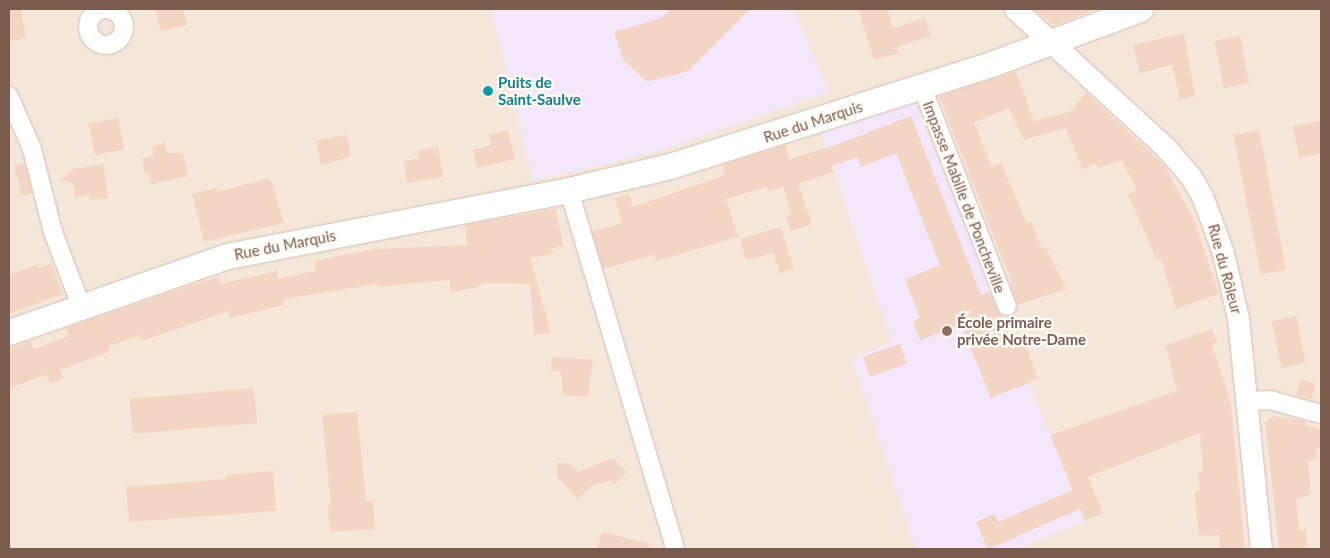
<!DOCTYPE html>
<html>
<head>
<meta charset="utf-8">
<style>
	body { margin:0 }
	#map { position:relative; width:1330px; height:558px; overflow:hidden; background:#fdf6ec; font-family:Lato,sans-serif }
	div>[style] { position:absolute }
	.residential>* { inset:0; background:#f5e8da; transform-origin:0 0 }
	.education>* { inset:0; background:#f3e8fa }
	.building>* { inset:0; background:#f3d5c3; transform-origin:0 0 }
	.roads { filter:drop-shadow(0 0 1px #d1beb0) drop-shadow(0 0 1px #d1beb0) }
	.minor>* { height:18px; margin:-9px; padding:0 9px; transform-origin:9px; border-radius:9px; background:#fff }
	.minor>.ring { margin:-9px; padding:0; box-sizing:content-box; background:none; border:18px solid #fff; border-radius:50% }
	.tertiary>* { height:21px; margin:-10.5px; padding:0 10.5px; transform-origin:10.5px; border-radius:10.5px; background:#fff }
	.secondary>* { height:25px; margin:-12.5px; padding:0 12.5px; transform-origin:12.5px; border-radius:12.5px; background:#fff }
	.dots>* { width:14px; height:14px; translate:-50% -50%; box-sizing:border-box; border:2px solid #fffaf3; border-radius:50% }
	span { translate:-50% -50%; white-space:nowrap; text-align:center; line-height:1.15; -webkit-text-stroke:5px #fffaf3; paint-order:stroke }
	.culture-label { font-size:15px; color:#0d838f; font-weight:700 }
	.left { translate:0 -50%; text-align:left }
	.street-label { font-size:15px; color:#7a5c4d }
	.education-label { font-size:15px; color:#785e54; font-weight:700 }
	.frame { position:absolute; inset:0; border:10px solid #7a5c4d; pointer-events:none }
</style>
</head>
<body>
<div id="map">
	<div class="residential">
		<i style="left:9px;top:9px;width:1312px;height:540px"></i>
	</div>
	<div class="education">
		<i style="clip-path:polygon(491px 9px,794px 9px,829px 92px,652px 153px,533px 181px)"></i>
		<i style="clip-path:polygon(915px 102px,1085px 521px,1017px 549px,916px 549px,852px 359px,892px 342px,821px 133px)"></i>
	</div>
	<div class="building">
		<i style="clip-path:polygon(9px 9px,21px 9px,26px 38px,10px 41px)"></i>
		<i style="clip-path:polygon(155px 9px,183px 9px,187px 25px,161px 31px)"></i>
		<i style="clip-path:polygon(671px 9px,750px 9px,688px 71px,647px 82px,623px 59px,614px 32px,661px 18px)"></i>
		<i style="clip-path:polygon(858px 9px,887px 9px,893px 28px,925px 18px,931px 36px,897px 47px,899px 53px,874px 60px)"></i>
		<i style="clip-path:polygon(1033px 9px,1093px 9px,1094px 10px,1054px 25px)"></i>
		<i style="clip-path:polygon(1184px 33px,1195px 96px,1180px 99px,1172px 65px,1140px 73px,1133px 45px)"></i>
		<i style="left:1240px;top:36px;width:48px;height:26px;rotate:79deg"></i>
		<i style="clip-path:polygon(1016px 72px,1034px 121px,1072px 111px,1086px 92px,1165px 166px,1194px 220px,1219px 294px,1176px 309px,1161px 259px,1157px 260px,1128px 195px,1137px 190px,1121px 160px,1098px 168px,1095px 163px,1083px 170px,1066px 128px,1024px 140px,1009px 108px,974px 123px,992px 167px,1001px 163px,1027px 224px,1031px 222px,1042px 249px,1046px 248px,1066px 289px,1017px 305px,1010px 284px,1012px 283px,939px 96px)"></i>
		<i style="clip-path:polygon(911px 116px,981px 295px,990px 291px,1015px 347px,1025px 343px,1038px 379px,991px 398px,961px 324px,920px 340px,913px 321px,920px 318px,905px 279px,940px 265px,896px 153px,861px 167px,858px 157px,832px 166px,834px 172px,798px 184px,812px 224px,791px 231px,786px 217px,792px 215px,783px 187px,768px 192px,767px 187px,726px 199px,738px 237px,656px 261px,654px 255px,603px 269px,592px 232px,622px 223px,615px 198px,629px 194px,633px 207px,725px 175px,723px 165px,785px 145px,790px 159px,836px 145px)"></i>
		<i style="left:118px;top:118px;width:32px;height:30px;rotate:79deg"></i>
		<i style="clip-path:polygon(1321px 121px,1321px 153px,1299px 158px,1293px 126px)"></i>
		<i style="clip-path:polygon(508px 130px,515px 159px,477px 168px,473px 150px,491px 145px,489px 135px)"></i>
		<i style="left:1259px;top:130px;width:142px;height:26px;rotate:79deg"></i>
		<i style="clip-path:polygon(347px 135px,351px 156px,321px 166px,316px 140px)"></i>
		<i style="clip-path:polygon(165px 143px,167px 153px,183px 153px,188px 176px,152px 184px,149px 173px,145px 174px,142px 158px,154px 156px,152px 146px)"></i>
		<i style="clip-path:polygon(438px 147px,443px 177px,407px 183px,404px 161px,420px 158px,418px 150px)"></i>
		<i style="left:25px;top:163px;width:31px;height:11px;rotate:77deg"></i>
		<i style="clip-path:polygon(103px 164px,108px 198px,90px 200px,89px 195px,75px 198px,73px 184px,61px 180px,73px 169px)"></i>
		<i style="clip-path:polygon(270px 178px,284px 223px,204px 242px,192px 194px,216px 188px,217px 192px)"></i>
		<i style="clip-path:polygon(556px 209px,563px 246px,552px 248px,553px 254px,530px 258px,551px 333px,534px 334px,530px 284px,481px 283px,481px 286px,450px 293px,450px 280px,377px 287px,377px 284px,283px 299px,284px 305px,230px 318px,228px 311px,142px 341px,139px 335px,109px 346px,109px 352px,60px 370px,63px 379px,50px 384px,46px 374px,9px 389px,9px 349px,30px 341px,34px 349px,69px 336px,65px 328px,189px 286px,219px 277px,221px 284px,277px 271px,278px 279px,316px 271px,314px 261px,374px 249px,467px 245px,465px 225px)"></i>
		<i style="clip-path:polygon(780px 227px,794px 269px,780px 273px,773px 253px,746px 260px,740px 239px)"></i>
		<i style="clip-path:polygon(51px 263px,63px 294px,9px 314px,9px 275px,38px 264px,39px 268px)"></i>
		<i style="left:1296px;top:316px;width:48px;height:25px;rotate:78deg"></i>
		<i style="clip-path:polygon(1212px 329px,1217px 343px,1212px 345px,1231px 404px,1245px 549px,1220px 549px,1219px 535px,1199px 536px,1195px 499px,1195px 491px,1200px 490px,1198px 473px,1203px 471px,1200px 433px,1088px 477px,1103px 513px,1085px 521px,1080px 509px,988px 549px,976px 522px,995px 514px,998px 522px,1073px 490px,1050px 435px,1177px 391px,1166px 345px)"></i>
		<i style="left:900px;top:344px;width:21px;height:39px;rotate:71deg"></i>
		<i style="clip-path:polygon(552px 357px,593px 360px,588px 397px,562px 395px,562px 378px,559px 371px,551px 371px)"></i>
		<i style="left:1300px;top:380px;width:16px;height:16px;rotate:14deg"></i>
		<i style="left:254px;top:388px;width:35px;height:125px;rotate:85deg"></i>
		<i style="clip-path:polygon(357px 412px,366px 501px,373px 501px,375px 529px,330px 532px,328px 504px,331px 504px,322px 415px)"></i>
		<i style="clip-path:polygon(1273px 416px,1306px 421px,1305px 425px,1321px 430px,1321px 448px,1316px 449px,1317px 460px,1308px 461px,1311px 494px,1296px 499px,1299px 530px,1306px 530px,1307px 549px,1279px 549px,1265px 422px)"></i>
		<i style="clip-path:polygon(613px 458px,627px 472px,614px 485px,610px 480px,591px 486px,578px 499px,557px 477px,557px 463px,570px 464px,578px 472px)"></i>
		<i style="clip-path:polygon(273px 471px,276px 511px,129px 522px,126px 487px,226px 479px,226px 475px)"></i>
		<i style="clip-path:polygon(602px 532px,649px 544px,648px 549px,597px 549px)"></i>
	</div>
	<div class="roads">
		<div class="minor">
			<i class="ring" style="left:88px;top:9px;width:18px;height:18px"></i>
			<i style="left:922px;top:87px;width:235px;rotate:68.8deg"></i>
			<i style="left:9px;top:96px;width:58px;rotate:66.5deg"></i>
			<i style="left:32px;top:149px;width:86px;rotate:75.8deg"></i>
			<i style="left:53px;top:232px;width:79px;rotate:69.3deg"></i>
			<i style="left:569px;top:190px;width:374px;rotate:73.5deg"></i>
			<i style="left:1246px;top:401px;width:24px;rotate:-2deg"></i>
			<i style="left:1270px;top:400px;width:53px;rotate:15.4deg"></i>
		</div>
		<div class="tertiary">
			<i style="left:1015px;top:9px;width:205px;rotate:42.6deg"></i>
			<i style="left:1166px;top:148px;width:38px;rotate:49deg"></i>
			<i style="left:1191px;top:177px;width:24px;rotate:60deg"></i>
			<i style="left:1203px;top:198px;width:59px;rotate:70deg"></i>
			<i style="left:1223px;top:253px;width:67px;rotate:77deg"></i>
			<i style="left:1238px;top:318px;width:232px;rotate:84.3deg"></i>
		</div>
		<div class="secondary">
			<i style="left:9px;top:332px;width:231px;rotate:-19.2deg"></i>
			<i style="left:227px;top:256px;width:348px;rotate:-10.9deg"></i>
			<i style="left:569px;top:190px;width:104px;rotate:-13.4deg"></i>
			<i style="left:670px;top:166px;width:340px;rotate:-17.6deg"></i>
			<i style="left:994px;top:63px;width:156px;rotate:-20.3deg"></i>
		</div>
	</div>
	<div class="dots">
		<i style="left:488px;top:91px;background:#0f9aa8"></i>
		<i style="left:947px;top:331px;background:#8d6e63"></i>
	</div>
	<div class="culture-label">
		<span class="left" style="left:498px;top:91px">Puits de<br>Saint-Saulve</span>
	</div>
	<div class="street-label">
		<span style="left:813px;top:122px;rotate:-18deg">Rue du Marquis</span>
		<span style="left:964px;top:197px;rotate:69deg">Impasse Mabille de Poncheville</span>
		<span style="left:285px;top:245px;rotate:-11deg">Rue du Marquis</span>
		<span style="left:1225px;top:269px;rotate:75deg">Rue du Rôleur</span>
	</div>
	<div class="education-label">
		<span class="left" style="left:957px;top:331px">École primaire<br>privée Notre-Dame</span>
	</div>
	<div class="frame"></div>
</div>
</body>
</html>
